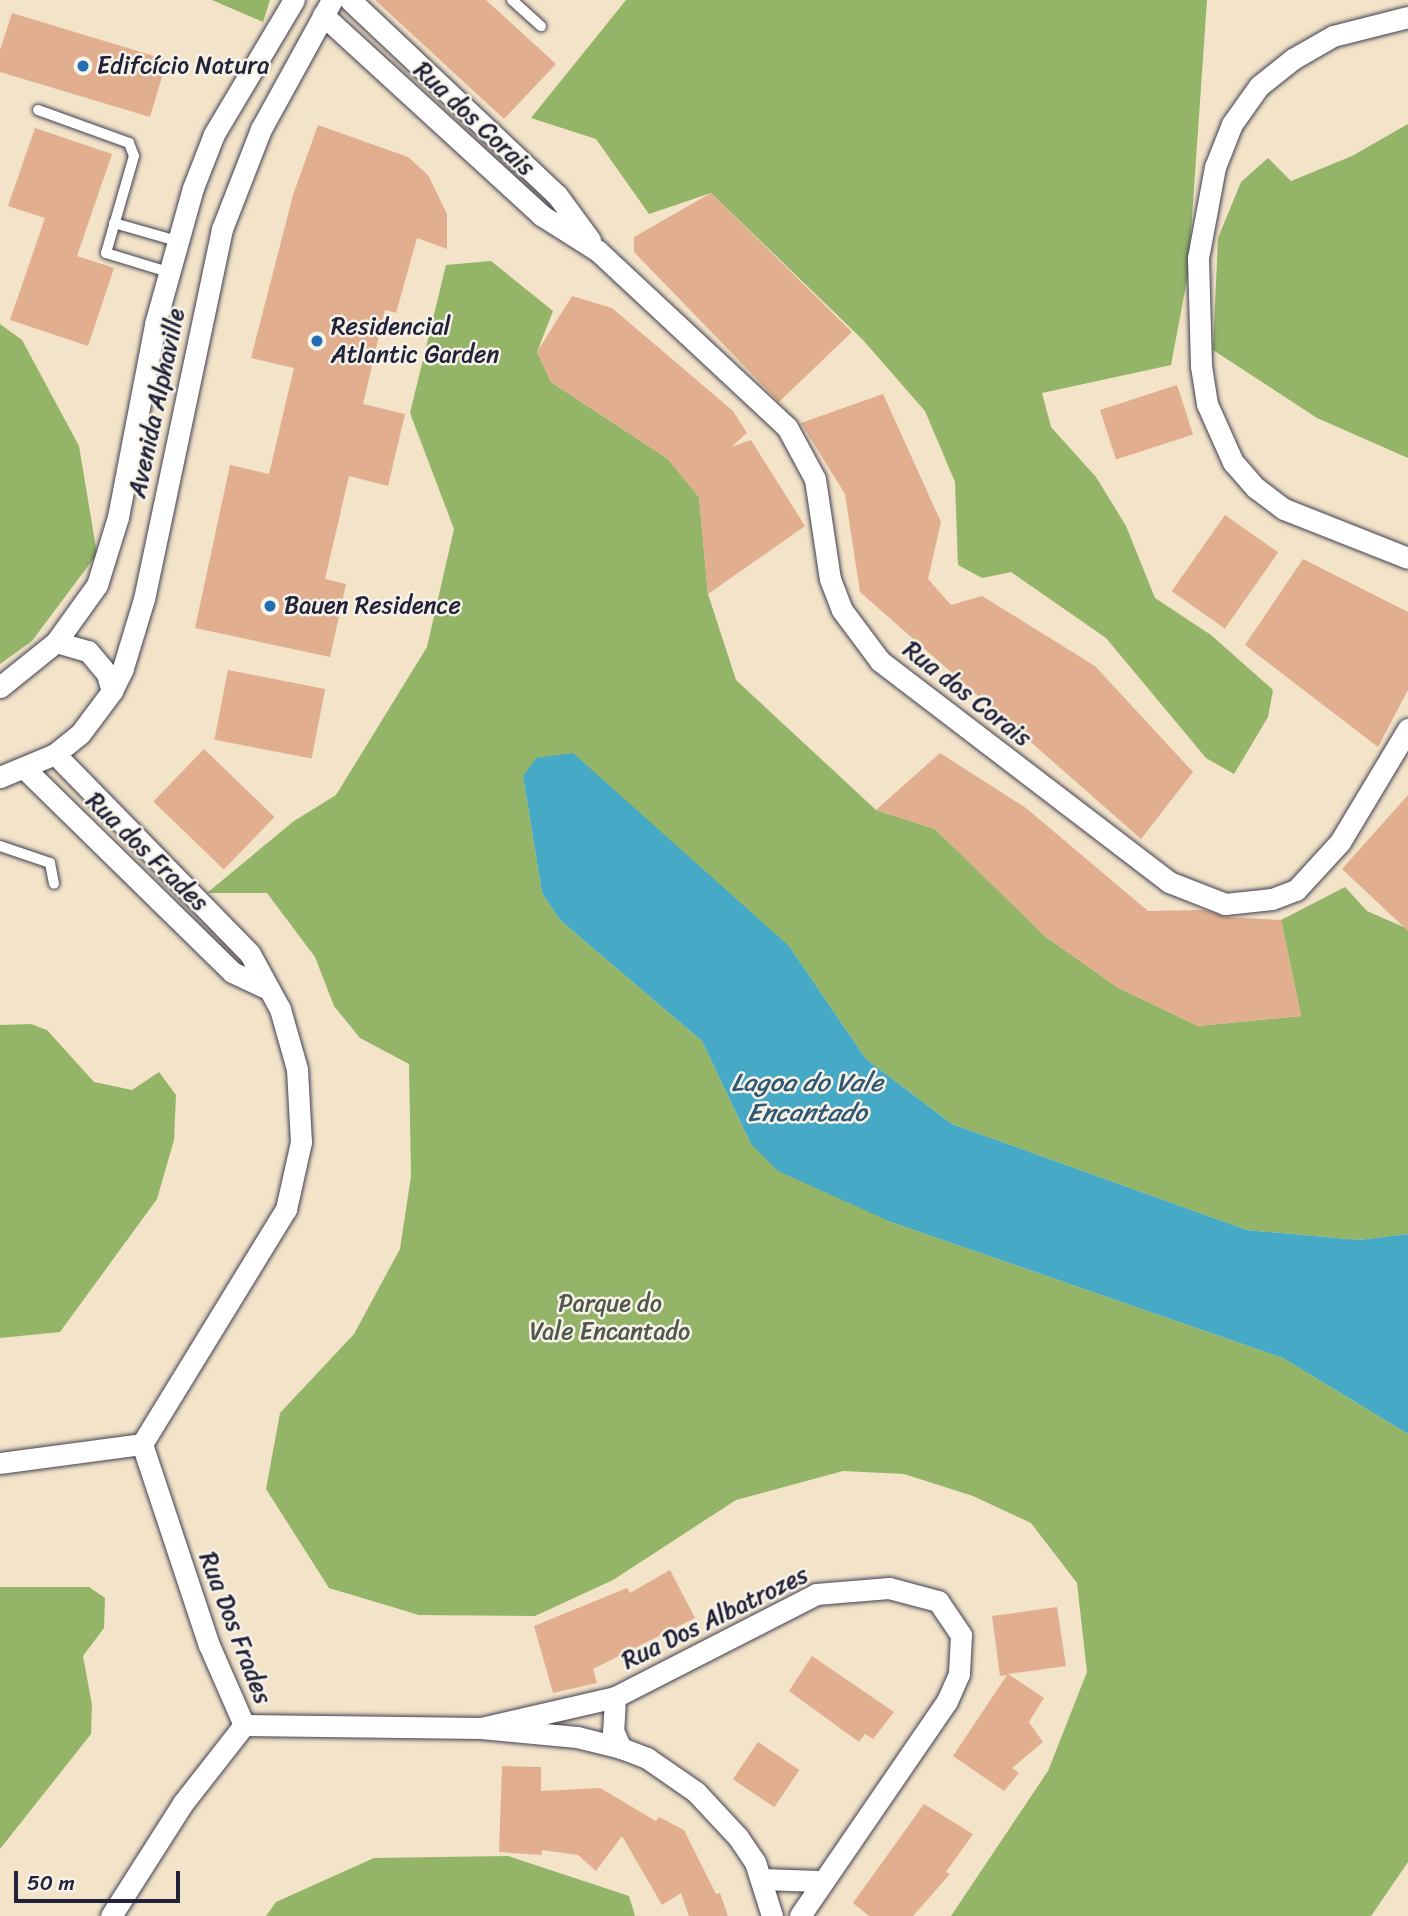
<!DOCTYPE html>
<html>
<head>
<meta charset="utf-8">
<style>
	body { margin:0 }
	#map { position:relative; width:1408px; height:1916px; overflow:hidden; background:#f2e3c9; font-family:Sriracha,sans-serif }
	div>[style] { position:absolute }
	.forest>* { inset:0; background:#94b568 }
	.water>* { inset:0; background:#46a9c5 }
	.building>* { inset:0; background:#e1af8f; transform-origin:0 0 }
	.roads { filter:drop-shadow(0 0 2px #413f50) drop-shadow(0 0 2px #413f50) }
	.service>* { height:10px; margin:-5px; padding:0 5px; transform-origin:5px; border-radius:5px; background:#fff }
	.minor>* { height:21px; margin:-10.5px; padding:0 10.5px; transform-origin:10.5px; border-radius:10.5px; background:#fff }
	.dots>* { width:19px; height:19px; translate:-50% -50%; box-sizing:border-box; border:4px solid #f7f3e8; border-radius:50% }
	span { translate:-50% -50%; white-space:nowrap; text-align:center; line-height:1.15; -webkit-text-stroke:5px #f7f3e8; paint-order:stroke }
	.poi-label { font-size:24px; color:#22223b }
	.left { translate:0 -50%; text-align:left }
	.street-label { font-size:24px; color:#22223b }
	.park-label { font-size:24px; color:#50574d }
	.water-label { font-size:26px; color:#305872; font-style:italic }
	.scale { position:absolute; left:14px; top:1871px; width:166px; height:32px; box-sizing:border-box; border:4px solid #22223b; border-top:0; padding-left:9px; font-size:21px; line-height:24px; white-space:nowrap; color:#22223b; -webkit-text-stroke:5px #f7f3e8; paint-order:stroke }
</style>
</head>
<body>
<div id="map">
	<div class="forest">
		<i style="clip-path:polygon(212px 0,270px 0,263px 22px)"></i>
		<i style="clip-path:polygon(626px 0,1207px 0,1188px 275px,1171px 365px,1042px 393px,1051px 427px,1096px 477px,1126px 526px,1155px 598px,1211px 635px,1273px 690px,1268px 717px,1234px 774px,1206px 758px,1106px 638px,1011px 572px,982px 578px,958px 565px,955px 482px,925px 411px,863px 340px,711px 193px,649px 214px,596px 139px,531px 118px)"></i>
		<i style="clip-path:polygon(1408px 124px,1408px 458px,1317px 418px,1213px 350px,1218px 238px,1241px 182px,1268px 158px,1291px 181px,1352px 156px)"></i>
		<i style="clip-path:polygon(491px 261px,553px 311px,537px 352px,551px 382px,668px 459px,699px 497px,708px 594px,736px 680px,876px 810px,935px 829px,1046px 937px,1117px 987px,1198px 1026px,1301px 1016px,1281px 920px,1345px 887px,1367px 911px,1408px 929px,1408px 1234px,1359px 1240px,1247px 1230px,952px 1124px,866px 1059px,789px 946px,523px 776px,542px 893px,560px 920px,702px 1041px,751px 1144px,891px 1222px,1283px 1358px,1408px 1434px,1408px 1862px,1371px 1916px,951px 1916px,1048px 1771px,1087px 1672px,1077px 1583px,1031px 1523px,973px 1496px,904px 1474px,843px 1471px,736px 1500px,613px 1580px,535px 1616px,419px 1615px,329px 1588px,266px 1489px,280px 1413px,354px 1334px,400px 1249px,411px 1176px,409px 1064px,360px 1038px,334px 1006px,315px 957px,267px 893px,207px 893px,294px 821px,336px 795px,427px 647px,454px 529px,410px 413px,446px 265px)"></i>
		<i style="clip-path:polygon(0 324px,22px 340px,79px 446px,97px 554px,32px 641px,0 664px)"></i>
		<i style="clip-path:polygon(31px 1024px,47px 1030px,94px 1082px,132px 1090px,159px 1072px,176px 1095px,174px 1140px,157px 1199px,60px 1332px,0 1338px,0 1025px)"></i>
		<i style="clip-path:polygon(0 1587px,89px 1587px,105px 1598px,104px 1628px,83px 1656px,92px 1705px,91px 1734px,0 1849px)"></i>
		<i style="clip-path:polygon(508px 1856px,629px 1896px,635px 1916px,266px 1916px,276px 1902px,374px 1858px)"></i>
	</div>
	<div class="water">
		<i style="clip-path:polygon(573px 753px,789px 946px,866px 1059px,952px 1124px,1247px 1230px,1359px 1240px,1408px 1234px,1408px 1434px,1283px 1358px,891px 1222px,778px 1171px,751px 1144px,702px 1041px,560px 920px,542px 893px,523px 776px,536px 758px)"></i>
	</div>
	<div class="building">
		<i style="clip-path:polygon(375px 0,486px 0,556px 64px,504px 119px)"></i>
		<i style="clip-path:polygon(12px 13px,167px 60px,150px 117px,0 72px,0 50px)"></i>
		<i style="clip-path:polygon(318px 125px,408px 157px,428px 175px,447px 214px,447px 249px,417px 238px,396px 313px,385px 310px,363px 404px,405px 414px,388px 486px,349px 476px,325px 579px,346px 584px,330px 657px,195px 628px,230px 465px,269px 474px,294px 368px,251px 358px,293px 195px)"></i>
		<i style="clip-path:polygon(35px 128px,112px 154px,77px 256px,114px 268px,88px 346px,10px 320px,45px 218px,8px 206px)"></i>
		<i style="clip-path:polygon(711px 193px,852px 332px,779px 402px,634px 252px,634px 237px)"></i>
		<i style="clip-path:polygon(572px 296px,612px 308px,733px 411px,747px 433px,731px 447px,751px 440px,805px 526px,708px 594px,699px 497px,668px 459px,551px 382px,537px 352px)"></i>
		<i style="left:1177px;top:385px;width:52px;height:81px;rotate:72deg"></i>
		<i style="clip-path:polygon(883px 394px,941px 522px,928px 579px,951px 605px,982px 596px,1095px 666px,1193px 772px,1141px 839px,860px 592px,845px 494px,801px 423px)"></i>
		<i style="left:1225px;top:515px;width:65px;height:93px;rotate:35deg"></i>
		<i style="clip-path:polygon(1303px 559px,1408px 612px,1408px 690px,1378px 747px,1245px 645px)"></i>
		<i style="left:228px;top:670px;width:99px;height:71px;rotate:11deg"></i>
		<i style="left:204px;top:749px;width:98px;height:73px;rotate:44deg"></i>
		<i style="clip-path:polygon(940px 753px,1026px 808px,1148px 911px,1204px 910px,1226px 917px,1281px 920px,1301px 1016px,1198px 1026px,1117px 987px,1046px 937px,935px 829px,876px 810px)"></i>
		<i style="clip-path:polygon(1408px 795px,1408px 931px,1342px 869px)"></i>
		<i style="clip-path:polygon(670px 1570px,695px 1618px,593px 1669px,597px 1683px,553px 1693px,534px 1626px,627px 1588px,630px 1593px)"></i>
		<i style="clip-path:polygon(1057px 1607px,1066px 1666px,1008px 1674px,1044px 1698px,1029px 1722px,1043px 1742px,1012px 1768px,1019px 1773px,1004px 1791px,953px 1756px,1007px 1675px,1000px 1676px,992px 1616px)"></i>
		<i style="clip-path:polygon(812px 1656px,894px 1712px,873px 1739px,865px 1734px,859px 1742px,789px 1691px)"></i>
		<i style="left:758px;top:1742px;width:50px;height:45px;rotate:34deg"></i>
		<i style="clip-path:polygon(502px 1766px,541px 1767px,541px 1791px,600px 1788px,656px 1821px,659px 1817px,684px 1830px,716px 1894px,720px 1893px,728px 1916px,689px 1916px,681px 1893px,662px 1905px,622px 1836px,596px 1871px,578px 1855px,542px 1850px,542px 1855px,499px 1852px)"></i>
		<i style="clip-path:polygon(924px 1804px,973px 1834px,946px 1872px,950px 1874px,913px 1916px,869px 1916px,853px 1903px)"></i>
	</div>
	<div class="roads">
		<div class="service">
			<i style="left:512px;top:0;width:39px;rotate:42deg"></i>
			<i style="left:38px;top:110px;width:97px;rotate:19.9deg"></i>
			<i style="left:129px;top:143px;width:14px;rotate:69deg"></i>
			<i style="left:134px;top:156px;width:101px;rotate:106.1deg"></i>
			<i style="left:106px;top:253px;width:65px;rotate:17deg"></i>
			<i style="left:114px;top:223px;width:66px;rotate:15.9deg"></i>
			<i style="left:0;top:846px;width:53px;rotate:18.8deg"></i>
			<i style="left:50px;top:863px;width:21px;rotate:79deg"></i>
		</div>
		<div class="minor">
			<i style="left:350px;top:0;width:284px;rotate:43.3deg"></i>
			<i style="left:557px;top:195px;width:56px;rotate:53.7deg"></i>
			<i style="left:323px;top:15px;width:296px;rotate:42.5deg"></i>
			<i style="left:541px;top:215px;width:67px;rotate:32.3deg"></i>
			<i style="left:598px;top:251px;width:258px;rotate:43deg"></i>
			<i style="left:787px;top:427px;width:59px;rotate:61.7deg"></i>
			<i style="left:815px;top:479px;width:101px;rotate:81.5deg"></i>
			<i style="left:830px;top:579px;width:33px;rotate:69deg"></i>
			<i style="left:842px;top:610px;width:64px;rotate:53.3deg"></i>
			<i style="left:880px;top:661px;width:364px;rotate:37.4deg"></i>
			<i style="left:1169px;top:882px;width:60px;rotate:21.4deg"></i>
			<i style="left:1225px;top:904px;width:47px;rotate:-6.1deg"></i>
			<i style="left:1272px;top:899px;width:26px;rotate:-21deg"></i>
			<i style="left:1296px;top:890px;width:65px;rotate:-47.5deg"></i>
			<i style="left:1340px;top:842px;width:132px;rotate:-59deg"></i>
			<i style="left:1408px;top:17px;width:77px;rotate:165.8deg"></i>
			<i style="left:1333px;top:36px;width:46px;rotate:150.1deg"></i>
			<i style="left:1293px;top:59px;width:43px;rotate:141.5deg"></i>
			<i style="left:1259px;top:86px;width:47px;rotate:125.4deg"></i>
			<i style="left:1232px;top:124px;width:46px;rotate:111.6deg"></i>
			<i style="left:1215px;top:167px;width:93px;rotate:100.6deg"></i>
			<i style="left:1198px;top:258px;width:108px;rotate:88.4deg"></i>
			<i style="left:1201px;top:366px;width:38px;rotate:81deg"></i>
			<i style="left:1207px;top:404px;width:64px;rotate:65.9deg"></i>
			<i style="left:1233px;top:462px;width:35px;rotate:49deg"></i>
			<i style="left:1256px;top:488px;width:35px;rotate:37deg"></i>
			<i style="left:1284px;top:509px;width:133px;rotate:21.6deg"></i>
			<i style="left:56px;top:642px;width:33px;rotate:16deg"></i>
			<i style="left:88px;top:651px;width:30px;rotate:50deg"></i>
			<i style="left:107px;top:674px;width:18px;rotate:74deg"></i>
			<i style="left:0;top:687px;width:72px;rotate:-38.8deg"></i>
			<i style="left:56px;top:642px;width:70px;rotate:-54.3deg"></i>
			<i style="left:97px;top:585px;width:71px;rotate:-72.8deg"></i>
			<i style="left:118px;top:517px;width:197px;rotate:-79.1deg"></i>
			<i style="left:155px;top:324px;width:141px;rotate:-74.4deg"></i>
			<i style="left:193px;top:188px;width:58px;rotate:-68.7deg"></i>
			<i style="left:214px;top:134px;width:156px;rotate:-59.2deg"></i>
			<i style="left:55px;top:754px;width:279px;rotate:45.7deg"></i>
			<i style="left:250px;top:954px;width:63px;rotate:61.4deg"></i>
			<i style="left:280px;top:1009px;width:62px;rotate:74.2deg"></i>
			<i style="left:297px;top:1069px;width:73px;rotate:86.9deg"></i>
			<i style="left:301px;top:1142px;width:69px;rotate:102.6deg"></i>
			<i style="left:286px;top:1209px;width:276px;rotate:121.5deg"></i>
			<i style="left:142px;top:1444px;width:212px;rotate:71.6deg"></i>
			<i style="left:209px;top:1645px;width:87px;rotate:66.4deg"></i>
			<i style="left:25px;top:769px;width:290px;rotate:44.4deg"></i>
			<i style="left:232px;top:972px;width:40px;rotate:25deg"></i>
			<i style="left:0;top:777px;width:60px;rotate:-22.7deg"></i>
			<i style="left:55px;top:754px;width:32px;rotate:-39deg"></i>
			<i style="left:80px;top:734px;width:54px;rotate:-53.3deg"></i>
			<i style="left:112px;top:691px;width:25px;rotate:-64deg"></i>
			<i style="left:123px;top:668px;width:72px;rotate:-73.1deg"></i>
			<i style="left:144px;top:599px;width:378px;rotate:-78.1deg"></i>
			<i style="left:222px;top:229px;width:107px;rotate:-68.7deg"></i>
			<i style="left:261px;top:129px;width:147px;rotate:-61.2deg"></i>
			<i style="left:0;top:1463px;width:143px;rotate:-7.6deg"></i>
			<i style="left:615px;top:1697px;width:34px;rotate:93deg"></i>
			<i style="left:613px;top:1731px;width:19px;rotate:65deg"></i>
			<i style="left:244px;top:1725px;width:237px;rotate:0.7deg"></i>
			<i style="left:481px;top:1728px;width:96px;rotate:5.4deg"></i>
			<i style="left:577px;top:1737px;width:45px;rotate:14deg"></i>
			<i style="left:621px;top:1748px;width:28px;rotate:21deg"></i>
			<i style="left:647px;top:1758px;width:60px;rotate:34.8deg"></i>
			<i style="left:696px;top:1792px;width:62px;rotate:47deg"></i>
			<i style="left:738px;top:1837px;width:30px;rotate:56deg"></i>
			<i style="left:755px;top:1862px;width:57px;rotate:72.5deg"></i>
			<i style="left:481px;top:1728px;width:138px;rotate:-13deg"></i>
			<i style="left:615px;top:1697px;width:226px;rotate:-27.1deg"></i>
			<i style="left:816px;top:1594px;width:73px;rotate:-4.7deg"></i>
			<i style="left:889px;top:1588px;width:51px;rotate:14.9deg"></i>
			<i style="left:938px;top:1601px;width:41px;rotate:55.9deg"></i>
			<i style="left:961px;top:1635px;width:39px;rotate:93deg"></i>
			<i style="left:959px;top:1674px;width:30px;rotate:114deg"></i>
			<i style="left:947px;top:1701px;width:260px;rotate:124.4deg"></i>
			<i style="left:761px;top:1879px;width:58px;rotate:2deg"></i>
			<i style="left:111px;top:1916px;width:134px;rotate:-57.5deg"></i>
			<i style="left:183px;top:1803px;width:99px;rotate:-52deg"></i>
		</div>
	</div>
	<div class="dots">
		<i style="left:83px;top:66px;background:#1f6fb2"></i>
		<i style="left:317px;top:341px;background:#1f6fb2"></i>
		<i style="left:270px;top:606px;background:#1f6fb2"></i>
	</div>
	<div class="poi-label">
		<span class="left" style="left:97px;top:66px">Edifcício Natura</span>
		<span class="left" style="left:331px;top:341px">Residencial<br>Atlantic Garden</span>
		<span class="left" style="left:284px;top:606px">Bauen Residence</span>
	</div>
	<div class="street-label">
		<span style="left:474px;top:119px;rotate:43deg">Rua dos Corais</span>
		<span style="left:157px;top:403px;rotate:-78deg">Avenida Alphaville</span>
		<span style="left:967px;top:694px;rotate:38deg">Rua dos Corais</span>
		<span style="left:147px;top:852px;rotate:44deg">Rua dos Frades</span>
		<span style="left:715px;top:1618px;rotate:-26deg">Rua Dos Albatrozes</span>
		<span style="left:235px;top:1628px;rotate:69deg">Rua Dos Frades</span>
	</div>
	<div class="park-label">
		<span style="left:610px;top:1318px">Parque do<br>Vale Encantado</span>
	</div>
	<div class="water-label">
		<span style="left:807px;top:1098px">Lagoa do Vale<br>Encantado</span>
	</div>
	<div class="scale">50 m</div>
</div>
</body>
</html>
